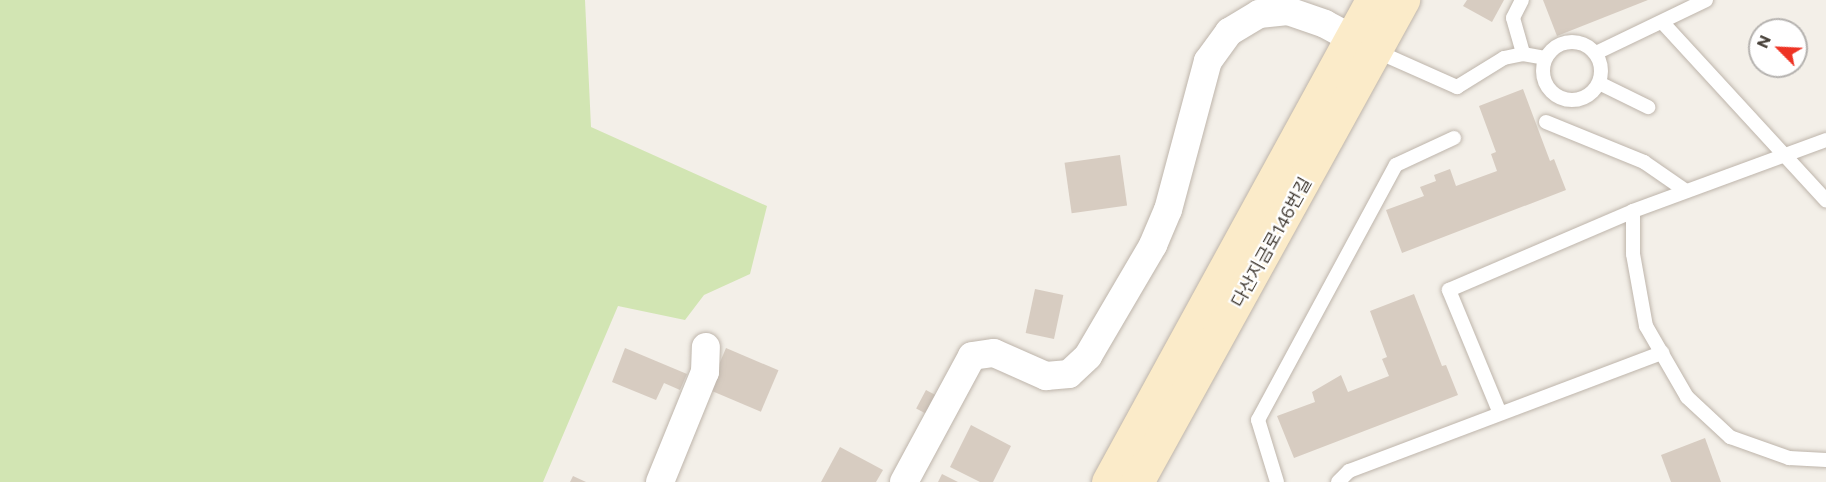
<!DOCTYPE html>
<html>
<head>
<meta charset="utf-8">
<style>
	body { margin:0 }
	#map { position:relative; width:1826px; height:482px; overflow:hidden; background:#f3efe8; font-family:Commissioner,"Noto Sans KR",sans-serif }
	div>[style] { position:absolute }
	.green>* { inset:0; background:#d2e5b3 }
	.building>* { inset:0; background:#d7ccc1; transform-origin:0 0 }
	.roads { filter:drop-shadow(0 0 2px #beb5ab) drop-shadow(0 0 2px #beb5ab) }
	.lane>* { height:14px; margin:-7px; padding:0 7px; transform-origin:7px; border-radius:7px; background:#fff }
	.lane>.ring { margin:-7px; padding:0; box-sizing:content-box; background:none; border:14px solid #fff; border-radius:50% }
	.street>* { height:28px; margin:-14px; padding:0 14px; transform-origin:14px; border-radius:14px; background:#fff }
	.secondary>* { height:33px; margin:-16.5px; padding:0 16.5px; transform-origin:16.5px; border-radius:16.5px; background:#fbebc9 }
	span { translate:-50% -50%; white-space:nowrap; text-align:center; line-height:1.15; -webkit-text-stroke:4.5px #fff; paint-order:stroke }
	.street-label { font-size:18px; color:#463f37 }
	.north { position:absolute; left:1748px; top:18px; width:60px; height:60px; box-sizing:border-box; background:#fff; border:2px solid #b5b2af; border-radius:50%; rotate:294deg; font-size:16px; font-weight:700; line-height:24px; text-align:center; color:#463f37 }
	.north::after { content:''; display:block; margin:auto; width:21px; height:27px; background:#ee3324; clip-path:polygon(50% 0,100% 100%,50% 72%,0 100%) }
</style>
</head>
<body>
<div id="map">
	<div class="green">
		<i style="clip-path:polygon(0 0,585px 0,591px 127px,767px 206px,750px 274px,704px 295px,685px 320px,618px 306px,543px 482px,0 482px)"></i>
	</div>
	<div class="building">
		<i style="clip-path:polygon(1467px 0,1504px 0,1492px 22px,1463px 6px)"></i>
		<i style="clip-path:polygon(1543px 0,1648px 0,1557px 36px)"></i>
		<i style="clip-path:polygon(1523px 89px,1550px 161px,1554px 159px,1566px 190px,1402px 253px,1386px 210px,1424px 196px,1420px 187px,1436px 181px,1434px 175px,1450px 169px,1456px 186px,1497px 171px,1491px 154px,1496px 152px,1479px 106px)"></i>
		<i style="left:1120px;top:155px;width:51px;height:56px;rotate:82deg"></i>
		<i style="left:1035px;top:289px;width:29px;height:45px;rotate:12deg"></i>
		<i style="clip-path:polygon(1414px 294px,1442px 366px,1446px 365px,1458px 395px,1294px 458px,1277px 416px,1315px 402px,1312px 392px,1341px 375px,1348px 392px,1389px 376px,1382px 359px,1387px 357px,1370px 311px)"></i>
		<i style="clip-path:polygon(625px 348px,687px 374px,680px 390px,664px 383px,656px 400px,612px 382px)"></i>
		<i style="left:726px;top:348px;width:57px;height:45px;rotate:23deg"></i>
		<i style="left:926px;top:390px;width:15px;height:21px;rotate:28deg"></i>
		<i style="clip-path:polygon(971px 425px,1011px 446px,993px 482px,980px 482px,950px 467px)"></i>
		<i style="clip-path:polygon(1705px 438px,1721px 482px,1671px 482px,1661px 455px)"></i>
		<i style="clip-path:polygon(840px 447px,883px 470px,876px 482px,821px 482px)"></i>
		<i style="clip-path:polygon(942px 474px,958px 482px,938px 482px)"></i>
		<i style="clip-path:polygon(573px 476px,586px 482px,570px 482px)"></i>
	</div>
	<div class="roads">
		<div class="lane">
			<i style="left:1522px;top:0;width:20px;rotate:117deg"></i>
			<i style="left:1513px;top:18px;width:37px;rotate:74deg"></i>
			<i style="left:1663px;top:23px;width:241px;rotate:47.4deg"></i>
			<i class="ring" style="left:1543px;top:42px;width:44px;height:44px"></i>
			<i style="left:1376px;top:51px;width:89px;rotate:24deg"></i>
			<i style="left:1457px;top:87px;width:55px;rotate:-31.7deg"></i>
			<i style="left:1504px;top:58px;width:19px;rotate:-12deg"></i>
			<i style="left:1523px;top:54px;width:22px;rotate:10deg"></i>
			<i style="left:1596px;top:53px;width:122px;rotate:-25.7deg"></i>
			<i style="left:1599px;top:83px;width:55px;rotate:26.1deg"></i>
			<i style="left:1546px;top:122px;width:106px;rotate:22.2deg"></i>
			<i style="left:1644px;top:162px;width:51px;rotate:34.6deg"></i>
			<i style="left:1633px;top:211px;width:43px;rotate:90deg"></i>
			<i style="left:1633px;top:254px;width:73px;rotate:79.8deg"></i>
			<i style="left:1646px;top:326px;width:82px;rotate:60deg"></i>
			<i style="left:1687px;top:397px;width:59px;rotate:42.9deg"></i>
			<i style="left:1730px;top:437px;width:63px;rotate:19.6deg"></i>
			<i style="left:1789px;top:458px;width:37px;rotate:3deg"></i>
			<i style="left:1499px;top:411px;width:131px;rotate:-112.5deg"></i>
			<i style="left:1449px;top:290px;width:200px;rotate:-23.2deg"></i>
			<i style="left:1633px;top:211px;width:206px;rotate:-20.2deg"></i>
			<i style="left:1277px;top:482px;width:65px;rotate:-107deg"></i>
			<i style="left:1258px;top:420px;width:290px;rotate:-61.6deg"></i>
			<i style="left:1396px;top:165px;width:64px;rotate:-25deg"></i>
			<i style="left:1338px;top:482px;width:16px;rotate:-45deg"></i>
			<i style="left:1349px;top:471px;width:335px;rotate:-20.7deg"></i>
		</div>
		<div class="street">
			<i style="left:660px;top:482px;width:119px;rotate:-67.8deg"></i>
			<i style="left:705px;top:372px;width:25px;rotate:-88deg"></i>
			<i style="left:904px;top:482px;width:143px;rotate:-61.6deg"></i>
			<i style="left:972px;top:356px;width:22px;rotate:-8deg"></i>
			<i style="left:994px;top:353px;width:57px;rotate:23.9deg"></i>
			<i style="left:1046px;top:376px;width:23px;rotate:-5deg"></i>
			<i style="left:1069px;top:374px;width:26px;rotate:-43deg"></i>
			<i style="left:1088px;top:356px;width:129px;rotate:-59.6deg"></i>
			<i style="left:1153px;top:245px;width:38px;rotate:-67deg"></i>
			<i style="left:1168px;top:210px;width:154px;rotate:-75deg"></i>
			<i style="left:1208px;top:61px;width:36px;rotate:-54deg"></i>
			<i style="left:1229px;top:32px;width:35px;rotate:-31deg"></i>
			<i style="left:1259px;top:14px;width:29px;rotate:-6deg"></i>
			<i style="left:1288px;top:11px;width:39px;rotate:19deg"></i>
			<i style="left:1325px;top:24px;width:51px;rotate:28.1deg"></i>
		</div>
		<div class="secondary">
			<i style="left:1108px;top:482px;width:550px;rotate:-61.29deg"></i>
			<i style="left:1137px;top:482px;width:551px;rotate:-61.11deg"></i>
		</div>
	</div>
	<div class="street-label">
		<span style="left:1271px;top:242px;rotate:-61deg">다산지금로146번길</span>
	</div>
	<div class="north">N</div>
</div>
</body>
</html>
